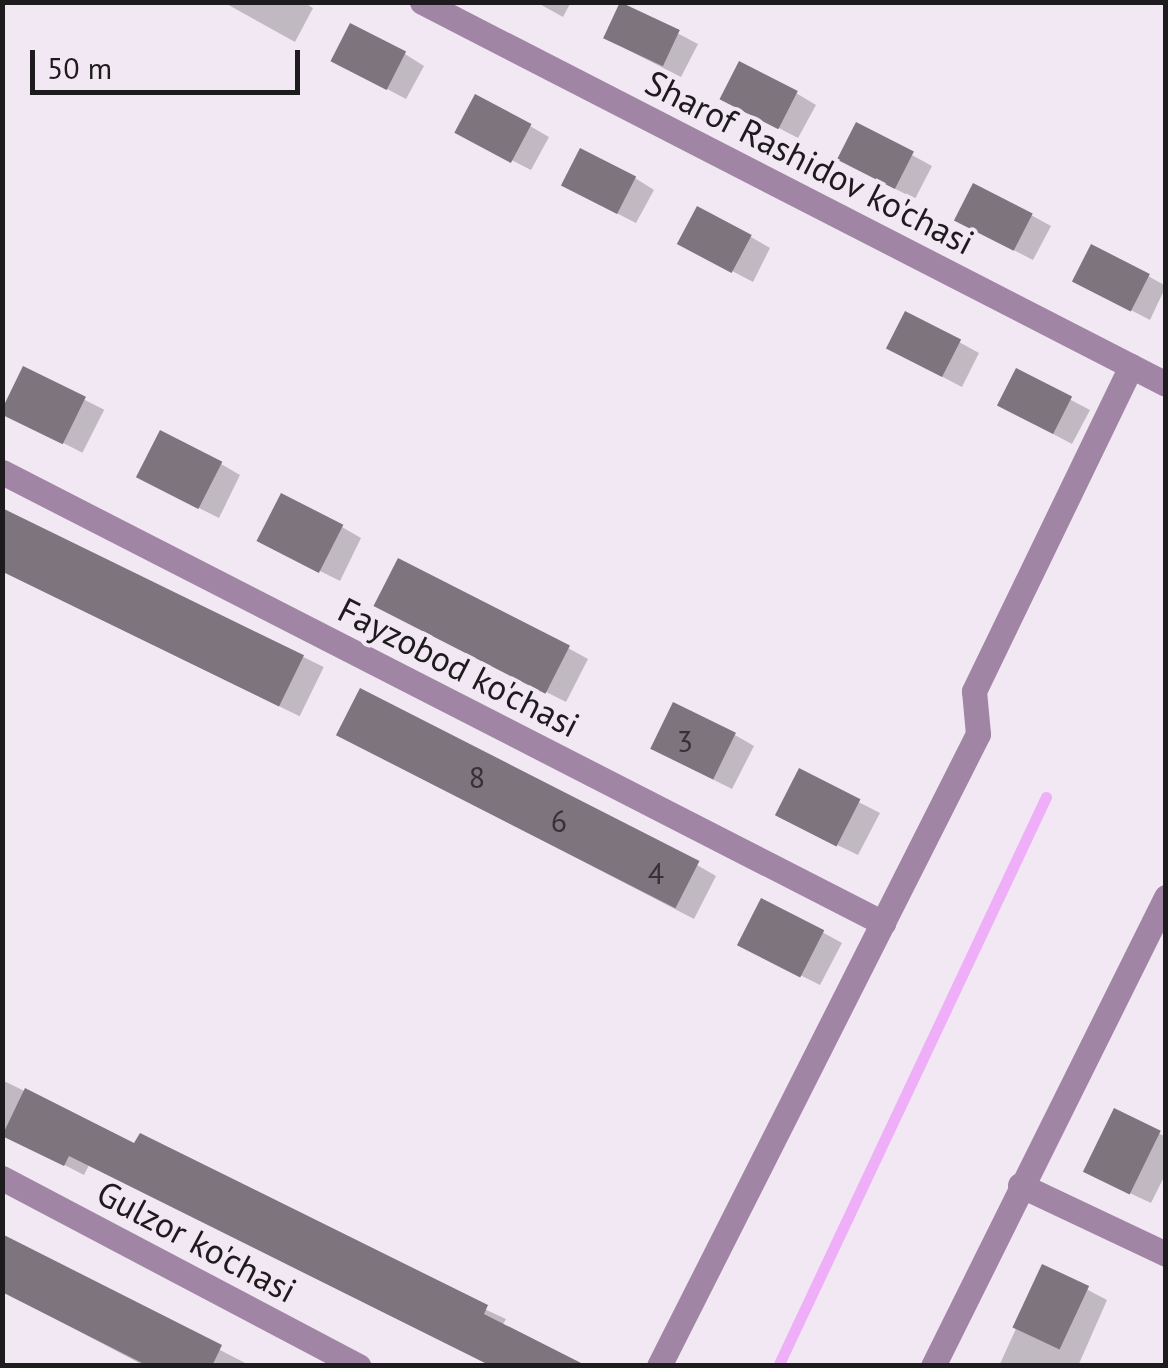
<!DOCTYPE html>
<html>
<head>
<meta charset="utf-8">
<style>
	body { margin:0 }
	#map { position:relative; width:1168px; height:1368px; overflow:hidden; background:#f2e8f3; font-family:"PT Sans",sans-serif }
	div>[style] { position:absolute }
	.shadow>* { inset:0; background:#0003; transform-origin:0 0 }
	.stream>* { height:11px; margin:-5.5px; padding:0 5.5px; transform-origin:5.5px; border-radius:5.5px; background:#eeaff8 }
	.building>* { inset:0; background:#7d747e; transform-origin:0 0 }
	.street>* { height:25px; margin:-12.5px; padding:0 12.5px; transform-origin:12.5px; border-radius:12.5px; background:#a085a4 }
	span { translate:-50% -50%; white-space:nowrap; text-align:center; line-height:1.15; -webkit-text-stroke:8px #f2e8f3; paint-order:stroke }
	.number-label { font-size:30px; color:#363136 }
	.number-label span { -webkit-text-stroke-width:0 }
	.street-label { font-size:35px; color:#1e1b1e }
	.frame { position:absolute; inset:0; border:5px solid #1e1b1e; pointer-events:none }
	.scale { position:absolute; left:30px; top:50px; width:270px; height:45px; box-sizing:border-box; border:5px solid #1e1b1e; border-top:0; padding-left:12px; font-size:30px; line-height:35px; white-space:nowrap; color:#1e1b1e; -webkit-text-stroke:8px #f2e8f3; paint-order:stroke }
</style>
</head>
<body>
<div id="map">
	<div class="shadow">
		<i style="clip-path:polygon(223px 2px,303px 2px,313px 8px,295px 42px)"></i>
		<i style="clip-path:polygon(536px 2px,571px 2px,563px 17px)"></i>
		<i style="clip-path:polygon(622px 4px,698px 44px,681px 77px,624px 48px)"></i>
		<i style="clip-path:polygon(405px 54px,424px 66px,406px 99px,353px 71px)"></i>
		<i style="clip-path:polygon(796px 93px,816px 105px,798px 138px,742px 109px)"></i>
		<i style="clip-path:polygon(857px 125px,932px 166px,915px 199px,859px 170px)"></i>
		<i style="clip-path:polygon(530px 126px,549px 137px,531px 170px,478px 143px)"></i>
		<i style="clip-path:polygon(635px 178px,654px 190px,636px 223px,583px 196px)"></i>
		<i style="clip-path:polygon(1031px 215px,1051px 226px,1033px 260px,976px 231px)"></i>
		<i style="clip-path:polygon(751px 237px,770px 248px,753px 282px,700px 254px)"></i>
		<i style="clip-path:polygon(1148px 276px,1166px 286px,1150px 320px,1094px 291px)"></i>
		<i style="clip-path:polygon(959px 342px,979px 353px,962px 387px,908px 359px)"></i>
		<i style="left:24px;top:369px;width:90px;height:48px;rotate:27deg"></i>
		<i style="clip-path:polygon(1018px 372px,1090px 410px,1072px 444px,1019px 416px)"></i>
		<i style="clip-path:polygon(221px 464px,240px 475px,219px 518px,159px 488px)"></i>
		<i style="left:2px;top:510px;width:358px;height:55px;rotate:26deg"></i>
		<i style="clip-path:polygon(342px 527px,361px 538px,340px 581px,280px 551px)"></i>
		<i style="clip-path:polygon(397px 616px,568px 648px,588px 659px,566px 702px)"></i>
		<i style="clip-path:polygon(735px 735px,754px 746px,732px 789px,672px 759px)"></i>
		<i style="clip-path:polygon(359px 745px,697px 865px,716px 876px,694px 919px)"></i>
		<i style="clip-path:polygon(800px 772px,880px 813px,858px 855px,798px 826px)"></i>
		<i style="clip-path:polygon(822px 932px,842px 943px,820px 985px,760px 955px)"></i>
		<i style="clip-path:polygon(2px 1080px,136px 1146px,506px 1319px,502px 1326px,89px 1165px,84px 1175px,2px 1133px)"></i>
		<i style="clip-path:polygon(1115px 1112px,1166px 1137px,1166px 1173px,1151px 1203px,1106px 1182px)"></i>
		<i style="clip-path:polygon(2px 1237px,251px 1366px,145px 1366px,2px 1291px)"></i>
		<i style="clip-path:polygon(1044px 1267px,1107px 1300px,1078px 1366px,999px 1366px)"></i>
	</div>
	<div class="stream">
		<i style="left:778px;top:1366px;width:629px;rotate:-64.78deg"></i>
	</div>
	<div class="building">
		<i style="left:620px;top:2px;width:66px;height:40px;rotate:25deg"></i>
		<i style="left:350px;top:23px;width:63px;height:43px;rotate:27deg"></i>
		<i style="left:739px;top:61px;width:66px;height:43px;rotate:27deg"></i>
		<i style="left:475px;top:94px;width:64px;height:44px;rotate:28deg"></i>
		<i style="left:856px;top:122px;width:65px;height:42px;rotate:27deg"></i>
		<i style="left:580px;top:148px;width:63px;height:42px;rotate:27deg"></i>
		<i style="left:973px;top:183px;width:67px;height:42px;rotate:27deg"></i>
		<i style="left:697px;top:206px;width:62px;height:43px;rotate:28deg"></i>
		<i style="left:1091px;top:244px;width:66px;height:42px;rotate:27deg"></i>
		<i style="left:905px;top:311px;width:63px;height:42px;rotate:27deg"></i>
		<i style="left:23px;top:366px;width:70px;height:53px;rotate:26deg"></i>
		<i style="left:1016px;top:368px;width:63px;height:42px;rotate:27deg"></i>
		<i style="left:160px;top:430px;width:70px;height:53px;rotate:27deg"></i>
		<i style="left:281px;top:493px;width:70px;height:54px;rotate:27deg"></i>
		<i style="left:2px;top:508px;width:336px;height:57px;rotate:26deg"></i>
		<i style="left:398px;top:558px;width:193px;height:54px;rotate:27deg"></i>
		<i style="left:360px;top:688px;width:381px;height:53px;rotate:27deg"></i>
		<i style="left:673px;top:702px;width:70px;height:52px;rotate:26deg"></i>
		<i style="left:799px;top:768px;width:69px;height:53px;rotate:27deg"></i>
		<i style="left:761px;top:898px;width:71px;height:53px;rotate:27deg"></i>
		<i style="clip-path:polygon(25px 1088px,134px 1143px,140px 1133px,488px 1305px,484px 1314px,587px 1366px,491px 1366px,69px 1156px,64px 1166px,2px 1136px)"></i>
		<i style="left:1114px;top:1108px;width:52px;height:71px;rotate:26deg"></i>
		<i style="clip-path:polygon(2px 1234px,222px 1345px,212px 1366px,148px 1366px,2px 1292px)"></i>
		<i style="left:1042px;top:1264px;width:52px;height:70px;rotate:25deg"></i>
	</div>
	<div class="street">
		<i style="left:422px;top:2px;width:836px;rotate:27.18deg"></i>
		<i style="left:2px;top:472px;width:990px;rotate:27.11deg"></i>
		<i style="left:2px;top:1178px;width:403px;rotate:27.8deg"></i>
		<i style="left:1020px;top:1185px;width:161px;rotate:25.3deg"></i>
		<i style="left:659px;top:1366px;width:708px;rotate:-63.22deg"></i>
		<i style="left:978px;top:734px;width:43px;rotate:-95.3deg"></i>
		<i style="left:974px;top:691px;width:361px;rotate:-64.2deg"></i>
		<i style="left:933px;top:1366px;width:524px;rotate:-63.58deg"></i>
	</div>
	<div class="number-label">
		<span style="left:685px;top:741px">3</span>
		<span style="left:477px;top:777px">8</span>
		<span style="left:559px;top:821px">6</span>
		<span style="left:656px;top:873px">4</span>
	</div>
	<div class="street-label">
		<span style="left:810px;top:162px;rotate:27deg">Sharof Rashidov ko'chasi</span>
		<span style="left:459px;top:667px;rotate:27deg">Fayzobod ko'chasi</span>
		<span style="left:197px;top:1241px;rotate:28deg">Gulzor ko'chasi</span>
	</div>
	<div class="frame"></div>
	<div class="scale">50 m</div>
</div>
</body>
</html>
